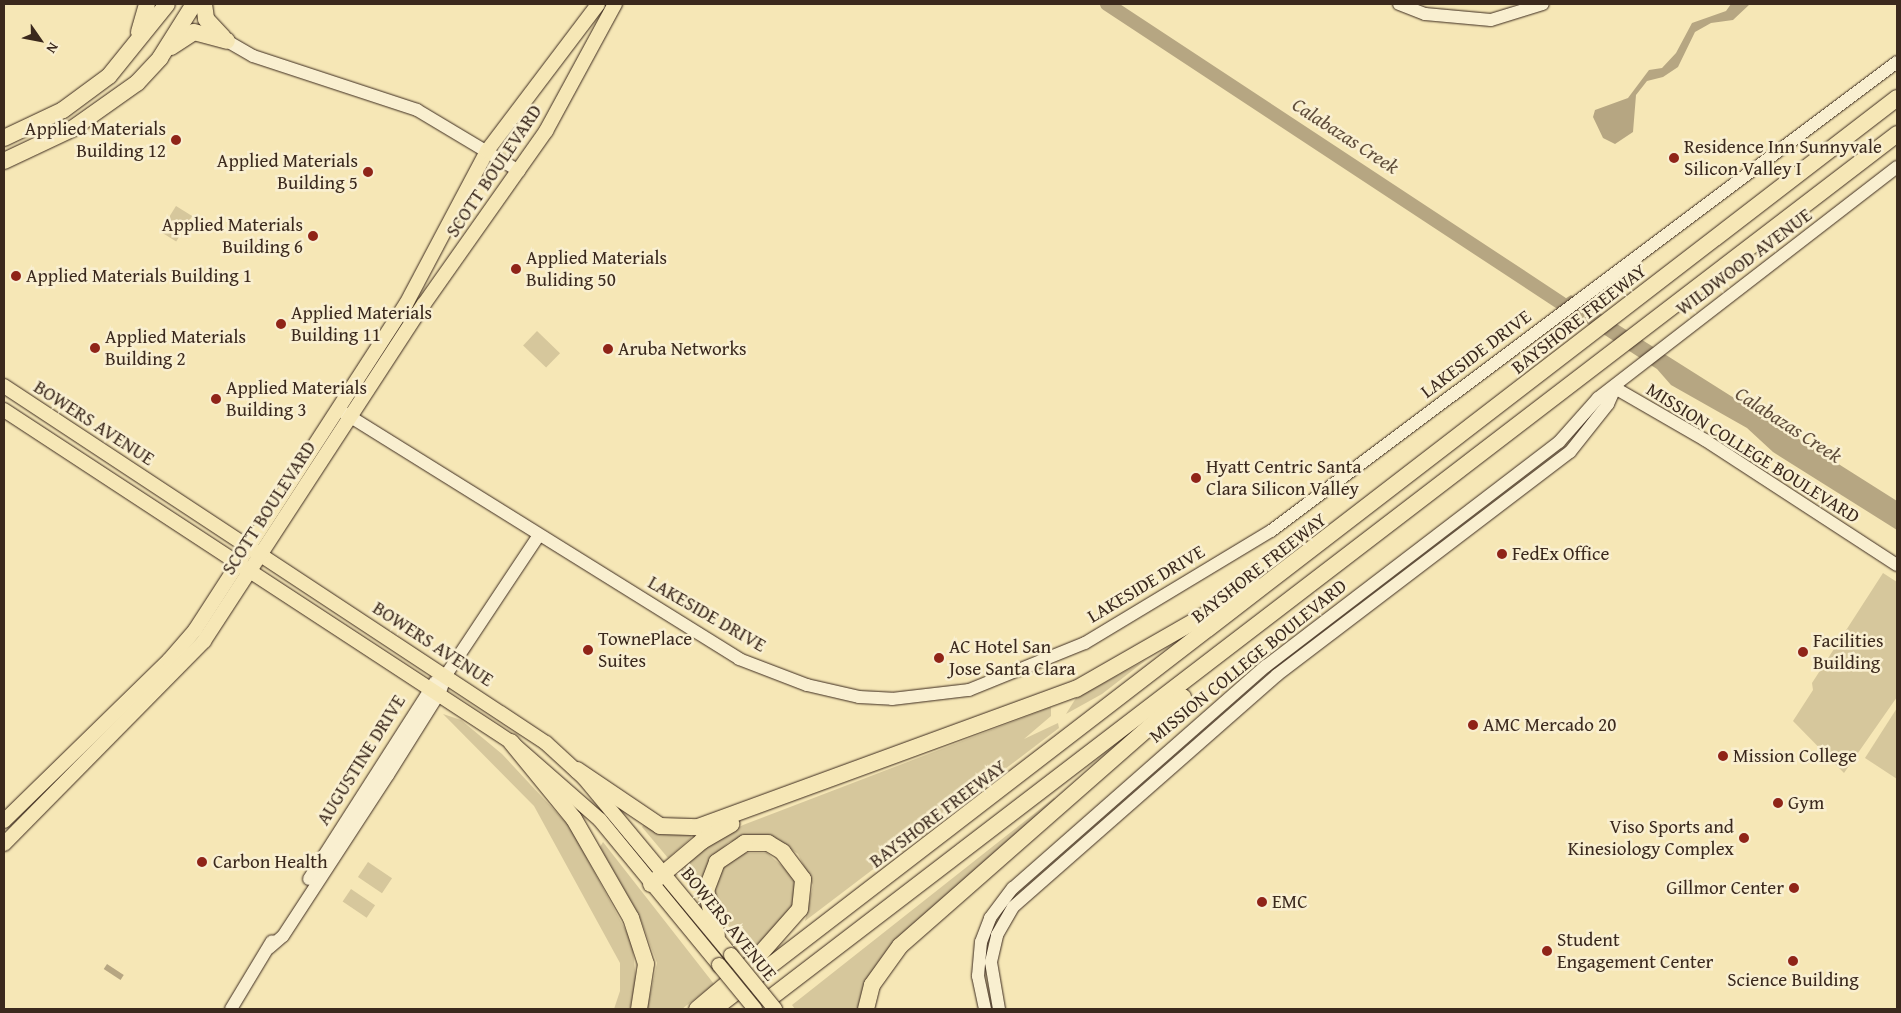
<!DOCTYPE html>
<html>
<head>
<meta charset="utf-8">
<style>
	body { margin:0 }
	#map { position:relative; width:1901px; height:1013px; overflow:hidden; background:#f6e7b6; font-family:"Gentium Book Plus",serif }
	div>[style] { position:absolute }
	.green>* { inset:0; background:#d6c79c; transform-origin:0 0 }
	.water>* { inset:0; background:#b6a682; transform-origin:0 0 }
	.river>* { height:14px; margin:-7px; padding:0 7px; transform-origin:7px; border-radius:7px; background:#b6a682 }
	.roads { filter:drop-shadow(0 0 1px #3b291d) drop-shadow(0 0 1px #3b291d) }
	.secondary>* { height:12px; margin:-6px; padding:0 6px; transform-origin:6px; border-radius:6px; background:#f9efd0 }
	.primary>* { height:14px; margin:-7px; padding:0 7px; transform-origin:7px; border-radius:7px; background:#f6e7b6 }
	.highway>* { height:16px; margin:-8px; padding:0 8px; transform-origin:8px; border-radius:8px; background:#f6e7b6 }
	.bridges { filter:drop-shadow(0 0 1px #3b291d) drop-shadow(0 0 1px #3b291d) }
	.primary-bridge>* { height:14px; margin:-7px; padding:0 7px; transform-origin:7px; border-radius:7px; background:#f6e7b6 }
	.dots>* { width:14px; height:14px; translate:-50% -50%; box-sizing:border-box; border:2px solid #f9efd0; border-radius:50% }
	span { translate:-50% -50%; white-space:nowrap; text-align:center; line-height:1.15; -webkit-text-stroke:5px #f9efd0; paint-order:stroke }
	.poi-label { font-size:19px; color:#3b291d }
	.right { translate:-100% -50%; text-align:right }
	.left { translate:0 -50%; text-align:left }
	.street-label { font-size:19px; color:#3b291d }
	.water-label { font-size:20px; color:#604e3b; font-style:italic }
	.frame { position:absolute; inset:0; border:5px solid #3b291d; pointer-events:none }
	.north { position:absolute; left:15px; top:15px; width:50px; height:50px; -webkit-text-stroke:4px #f9efd0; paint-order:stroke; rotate:123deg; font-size:14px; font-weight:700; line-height:20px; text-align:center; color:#3b291d }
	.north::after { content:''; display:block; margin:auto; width:18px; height:22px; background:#3b291d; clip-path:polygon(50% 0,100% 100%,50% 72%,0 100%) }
</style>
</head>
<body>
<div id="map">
	<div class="green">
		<i style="left:176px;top:206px;width:19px;height:30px;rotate:32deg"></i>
		<i style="left:537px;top:331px;width:32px;height:20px;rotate:44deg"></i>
		<i style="clip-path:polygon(1883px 573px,1897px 582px,1897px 697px,1844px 773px,1793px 721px,1813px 690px,1812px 683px)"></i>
		<i style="clip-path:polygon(1146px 660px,1102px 694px,1066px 714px,1076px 698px)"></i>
		<i style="clip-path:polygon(1051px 707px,1051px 716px,1024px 739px,1058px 723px,1059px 728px,805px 921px,813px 885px,798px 854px,778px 840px,755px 835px,729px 842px,711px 859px,700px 888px,694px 891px,680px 873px,678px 869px,710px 844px,743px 825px)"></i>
		<i style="clip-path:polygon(1897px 708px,1897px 779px,1865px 758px)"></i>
		<i style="clip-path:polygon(443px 714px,461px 720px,502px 754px,570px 827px,632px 942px,636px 979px,630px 1009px,614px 1009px,620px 991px,620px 963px,534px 806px)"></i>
		<i style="clip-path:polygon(1054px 798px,1057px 801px,891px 946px,876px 965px,861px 1009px,795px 1009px,792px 1005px)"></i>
		<i style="clip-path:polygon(646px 822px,690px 835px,692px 837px,668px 858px,642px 827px)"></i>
		<i style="clip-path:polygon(603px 842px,714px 984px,682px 1009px,647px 1009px,657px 963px,639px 915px,600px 847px)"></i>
		<i style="clip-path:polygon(745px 853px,767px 853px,782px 866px,794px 879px,796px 895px,793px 910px,749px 953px,724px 920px,715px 891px,723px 866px)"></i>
		<i style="left:368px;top:862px;width:29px;height:18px;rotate:34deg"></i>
		<i style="left:351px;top:889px;width:29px;height:15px;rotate:34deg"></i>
	</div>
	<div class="water">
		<i style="clip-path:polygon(1731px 4px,1750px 4px,1733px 20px,1711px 23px,1695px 32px,1678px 67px,1663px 77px,1647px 81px,1636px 95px,1633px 132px,1615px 144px,1603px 138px,1593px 117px,1595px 110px,1628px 98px,1649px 70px,1662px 68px,1676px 53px,1692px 23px,1726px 11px)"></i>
		<i style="clip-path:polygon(1571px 295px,1897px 501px,1897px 530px,1773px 452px,1747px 428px,1671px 385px,1657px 369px,1557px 304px)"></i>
		<i style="left:107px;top:964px;width:20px;height:6px;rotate:33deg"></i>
	</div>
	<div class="river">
		<i style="left:1107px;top:4px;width:544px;rotate:33.37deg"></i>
	</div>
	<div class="roads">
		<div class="secondary">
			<i style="left:1399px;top:4px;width:28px;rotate:21deg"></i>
			<i style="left:1425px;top:14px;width:66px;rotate:5.2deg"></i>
			<i style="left:1491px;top:20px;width:54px;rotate:-17.1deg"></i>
			<i style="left:227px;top:41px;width:30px;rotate:30deg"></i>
			<i style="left:253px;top:56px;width:173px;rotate:18.2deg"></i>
			<i style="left:417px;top:110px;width:119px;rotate:30.9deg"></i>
			<i style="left:1615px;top:388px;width:104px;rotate:30deg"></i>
			<i style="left:1705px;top:440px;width:229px;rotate:33.1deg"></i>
			<i style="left:338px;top:409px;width:473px;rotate:31.9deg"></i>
			<i style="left:739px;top:659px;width:73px;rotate:20.9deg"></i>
			<i style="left:807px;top:685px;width:53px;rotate:13deg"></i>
			<i style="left:859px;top:697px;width:33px;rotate:3deg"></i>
			<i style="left:892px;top:699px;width:78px;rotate:-6.7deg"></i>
			<i style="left:969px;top:690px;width:125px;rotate:-22.1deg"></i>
			<i style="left:1085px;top:643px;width:217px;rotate:-31.1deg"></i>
			<i style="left:1271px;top:531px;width:782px;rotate:-36.84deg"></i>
			<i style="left:309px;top:879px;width:234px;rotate:-57.4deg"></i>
			<i style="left:269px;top:948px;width:18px;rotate:-41deg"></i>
			<i style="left:283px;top:936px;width:192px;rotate:-56.9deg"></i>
			<i style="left:388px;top:775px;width:98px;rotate:-57.9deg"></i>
			<i style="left:440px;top:692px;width:18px;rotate:-71deg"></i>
			<i style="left:446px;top:675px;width:168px;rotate:-56.4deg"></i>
			<i style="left:231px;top:1009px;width:79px;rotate:-58.9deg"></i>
			<i style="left:985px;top:1009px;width:34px;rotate:-102deg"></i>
			<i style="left:978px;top:976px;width:34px;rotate:-85deg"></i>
			<i style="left:981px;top:942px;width:26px;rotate:-69deg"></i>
			<i style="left:990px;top:918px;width:38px;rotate:-53deg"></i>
			<i style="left:1013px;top:888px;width:337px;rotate:-41.3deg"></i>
			<i style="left:1266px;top:666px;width:369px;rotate:-37.4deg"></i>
			<i style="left:1559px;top:442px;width:59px;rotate:-48.4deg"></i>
			<i style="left:1598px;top:398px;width:378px;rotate:-37.7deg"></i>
			<i style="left:999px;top:1009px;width:48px;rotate:-99.7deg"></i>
			<i style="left:991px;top:962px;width:28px;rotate:-77deg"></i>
			<i style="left:997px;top:935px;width:32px;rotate:-60deg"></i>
			<i style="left:1013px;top:907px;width:351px;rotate:-41.3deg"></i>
			<i style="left:1277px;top:675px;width:368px;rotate:-37.3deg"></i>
			<i style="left:1570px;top:452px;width:61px;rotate:-51.6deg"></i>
			<i style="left:1608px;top:404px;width:17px;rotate:-66deg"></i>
		</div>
		<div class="primary">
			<i style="left:4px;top:386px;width:649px;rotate:33.37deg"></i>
			<i style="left:546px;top:743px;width:52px;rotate:42.6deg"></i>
			<i style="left:584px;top:778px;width:230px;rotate:50.3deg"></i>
			<i style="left:4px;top:410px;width:606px;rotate:33.22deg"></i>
			<i style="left:511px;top:742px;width:118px;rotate:41.2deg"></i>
			<i style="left:600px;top:820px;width:188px;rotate:50.6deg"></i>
			<i style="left:4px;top:821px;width:231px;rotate:-44.3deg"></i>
			<i style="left:169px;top:660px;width:40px;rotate:-49deg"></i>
			<i style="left:195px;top:630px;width:388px;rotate:-57.1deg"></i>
			<i style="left:406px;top:304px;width:173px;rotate:-62.1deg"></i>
			<i style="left:487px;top:151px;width:184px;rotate:-52.9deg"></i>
			<i style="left:4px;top:844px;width:285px;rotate:-45.4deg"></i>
			<i style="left:204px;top:641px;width:402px;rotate:-56.9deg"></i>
			<i style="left:424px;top:304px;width:212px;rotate:-54.8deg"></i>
			<i style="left:546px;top:131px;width:145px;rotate:-61.5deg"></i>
		</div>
		<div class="highway">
			<i style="left:204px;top:4px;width:15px;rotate:82deg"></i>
			<i style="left:206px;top:19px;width:25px;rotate:47deg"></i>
			<i style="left:139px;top:32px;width:29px;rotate:-74deg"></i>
			<i style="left:171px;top:47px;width:27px;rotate:-33deg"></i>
			<i style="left:194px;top:32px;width:34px;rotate:15deg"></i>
			<i style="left:4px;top:138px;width:65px;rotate:-25.4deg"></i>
			<i style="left:63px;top:110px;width:57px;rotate:-36.5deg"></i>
			<i style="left:109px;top:76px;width:92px;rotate:-51.1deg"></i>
			<i style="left:4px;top:161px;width:75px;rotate:-25.2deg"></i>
			<i style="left:72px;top:129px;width:80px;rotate:-35.3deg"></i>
			<i style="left:137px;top:83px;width:34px;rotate:-47deg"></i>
			<i style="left:160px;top:58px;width:64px;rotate:-57.8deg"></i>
			<i style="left:511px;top:742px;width:99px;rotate:50.7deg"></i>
			<i style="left:574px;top:819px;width:114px;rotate:60.1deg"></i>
			<i style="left:631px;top:918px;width:48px;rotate:71.9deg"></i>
			<i style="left:646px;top:964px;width:46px;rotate:98.8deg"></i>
			<i style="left:577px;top:770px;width:100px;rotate:34deg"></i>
			<i style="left:660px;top:826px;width:38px;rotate:2deg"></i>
			<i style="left:698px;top:827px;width:402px;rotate:-20.1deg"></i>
			<i style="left:1076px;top:689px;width:207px;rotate:-29.8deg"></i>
			<i style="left:651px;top:884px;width:67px;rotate:-40.1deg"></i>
			<i style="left:702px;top:841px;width:34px;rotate:-30deg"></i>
			<i style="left:697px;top:1009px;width:75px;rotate:-40.1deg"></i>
			<i style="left:754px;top:961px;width:69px;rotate:-48.5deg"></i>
			<i style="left:800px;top:909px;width:30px;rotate:-84deg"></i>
			<i style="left:803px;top:879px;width:34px;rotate:-127deg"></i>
			<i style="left:783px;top:852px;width:17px;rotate:-149deg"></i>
			<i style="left:768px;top:843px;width:23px;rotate:180deg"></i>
			<i style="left:745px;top:843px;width:34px;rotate:146deg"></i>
			<i style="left:717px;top:862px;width:30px;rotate:111deg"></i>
			<i style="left:706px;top:890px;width:46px;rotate:76.3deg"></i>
			<i style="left:714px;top:1009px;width:1493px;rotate:-37.6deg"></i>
			<i style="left:756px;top:1009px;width:1438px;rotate:-37.48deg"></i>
			<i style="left:866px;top:1009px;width:25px;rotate:-76deg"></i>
			<i style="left:872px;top:985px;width:48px;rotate:-54.3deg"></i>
			<i style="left:900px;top:946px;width:377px;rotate:-41.3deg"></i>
		</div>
	</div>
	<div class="bridges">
		<div class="primary-bridge">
			<i style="left:731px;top:955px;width:70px;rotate:50.8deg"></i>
			<i style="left:719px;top:965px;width:57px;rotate:50.7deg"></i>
		</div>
	</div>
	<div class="dots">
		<i style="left:176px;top:140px;background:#8f2418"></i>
		<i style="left:1674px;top:158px;background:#8f2418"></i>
		<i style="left:368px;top:172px;background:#8f2418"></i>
		<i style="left:313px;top:236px;background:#8f2418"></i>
		<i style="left:516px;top:269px;background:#8f2418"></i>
		<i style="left:16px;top:276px;background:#8f2418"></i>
		<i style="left:281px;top:324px;background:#8f2418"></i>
		<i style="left:95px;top:348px;background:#8f2418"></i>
		<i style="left:608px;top:349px;background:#8f2418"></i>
		<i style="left:216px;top:399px;background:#8f2418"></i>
		<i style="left:1196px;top:478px;background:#8f2418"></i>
		<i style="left:1502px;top:554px;background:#8f2418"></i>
		<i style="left:588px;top:650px;background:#8f2418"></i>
		<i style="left:1803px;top:652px;background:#8f2418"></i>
		<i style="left:939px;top:658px;background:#8f2418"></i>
		<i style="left:1473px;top:725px;background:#8f2418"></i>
		<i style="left:1723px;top:756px;background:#8f2418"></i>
		<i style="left:1778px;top:803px;background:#8f2418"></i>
		<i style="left:1744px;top:838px;background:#8f2418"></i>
		<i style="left:202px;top:862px;background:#8f2418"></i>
		<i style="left:1794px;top:888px;background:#8f2418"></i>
		<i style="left:1262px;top:902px;background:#8f2418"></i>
		<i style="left:1547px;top:951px;background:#8f2418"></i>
		<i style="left:1793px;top:961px;background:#8f2418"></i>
	</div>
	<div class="poi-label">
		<span class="right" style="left:166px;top:140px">Applied Materials<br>Building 12</span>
		<span class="left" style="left:1684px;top:158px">Residence Inn Sunnyvale<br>Silicon Valley I</span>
		<span class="right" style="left:358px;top:172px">Applied Materials<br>Building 5</span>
		<span class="right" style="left:303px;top:236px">Applied Materials<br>Building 6</span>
		<span class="left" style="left:526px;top:269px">Applied Materials<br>Buliding 50</span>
		<span class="left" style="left:26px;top:276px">Applied Materials Building 1</span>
		<span class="left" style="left:291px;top:324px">Applied Materials<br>Building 11</span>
		<span class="left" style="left:105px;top:348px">Applied Materials<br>Building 2</span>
		<span class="left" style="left:618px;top:349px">Aruba Networks</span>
		<span class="left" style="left:226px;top:399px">Applied Materials<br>Building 3</span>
		<span class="left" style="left:1206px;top:478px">Hyatt Centric Santa<br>Clara Silicon Valley</span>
		<span class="left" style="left:1512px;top:554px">FedEx Office</span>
		<span class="left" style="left:598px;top:650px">TownePlace<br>Suites</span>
		<span class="left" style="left:1813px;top:652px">Facilities<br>Building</span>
		<span class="left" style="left:949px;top:658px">AC Hotel San<br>Jose Santa Clara</span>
		<span class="left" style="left:1483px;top:725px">AMC Mercado 20</span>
		<span class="left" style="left:1733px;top:756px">Mission College</span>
		<span class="left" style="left:1788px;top:803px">Gym</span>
		<span class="right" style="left:1734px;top:838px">Viso Sports and<br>Kinesiology Complex</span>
		<span class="left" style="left:213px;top:862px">Carbon Health</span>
		<span class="right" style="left:1784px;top:888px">Gillmor Center</span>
		<span class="left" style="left:1272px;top:902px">EMC</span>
		<span class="left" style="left:1557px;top:951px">Student<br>Engagement Center</span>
		<span style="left:1793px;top:980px">Science Building</span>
	</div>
	<div class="street-label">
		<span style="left:494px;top:171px;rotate:-56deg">SCOTT BOULEVARD</span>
		<span style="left:1744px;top:262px;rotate:-37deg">WILDWOOD AVENUE</span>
		<span style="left:1579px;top:319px;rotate:-38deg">BAYSHORE FREEWAY</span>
		<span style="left:1476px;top:354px;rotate:-37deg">LAKESIDE DRIVE</span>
		<span style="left:94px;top:423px;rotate:33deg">BOWERS AVENUE</span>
		<span style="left:1753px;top:453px;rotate:32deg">MISSION COLLEGE BOULEVARD</span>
		<span style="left:269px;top:508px;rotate:-57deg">SCOTT BOULEVARD</span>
		<span style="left:1259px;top:568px;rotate:-38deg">BAYSHORE FREEWAY</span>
		<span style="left:1146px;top:584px;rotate:-31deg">LAKESIDE DRIVE</span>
		<span style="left:707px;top:614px;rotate:30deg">LAKESIDE DRIVE</span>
		<span style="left:433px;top:644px;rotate:33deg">BOWERS AVENUE</span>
		<span style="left:1248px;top:661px;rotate:-39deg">MISSION COLLEGE BOULEVARD</span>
		<span style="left:361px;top:760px;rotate:-58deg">AUGUSTINE DRIVE</span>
		<span style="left:938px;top:814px;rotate:-37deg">BAYSHORE FREEWAY</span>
		<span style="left:729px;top:924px;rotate:51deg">BOWERS AVENUE</span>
	</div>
	<div class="water-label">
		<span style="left:1346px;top:135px;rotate:33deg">Calabazas Creek</span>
		<span style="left:1789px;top:424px;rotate:33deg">Calabazas Creek</span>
	</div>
	<div class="frame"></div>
	<div class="north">N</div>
</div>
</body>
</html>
